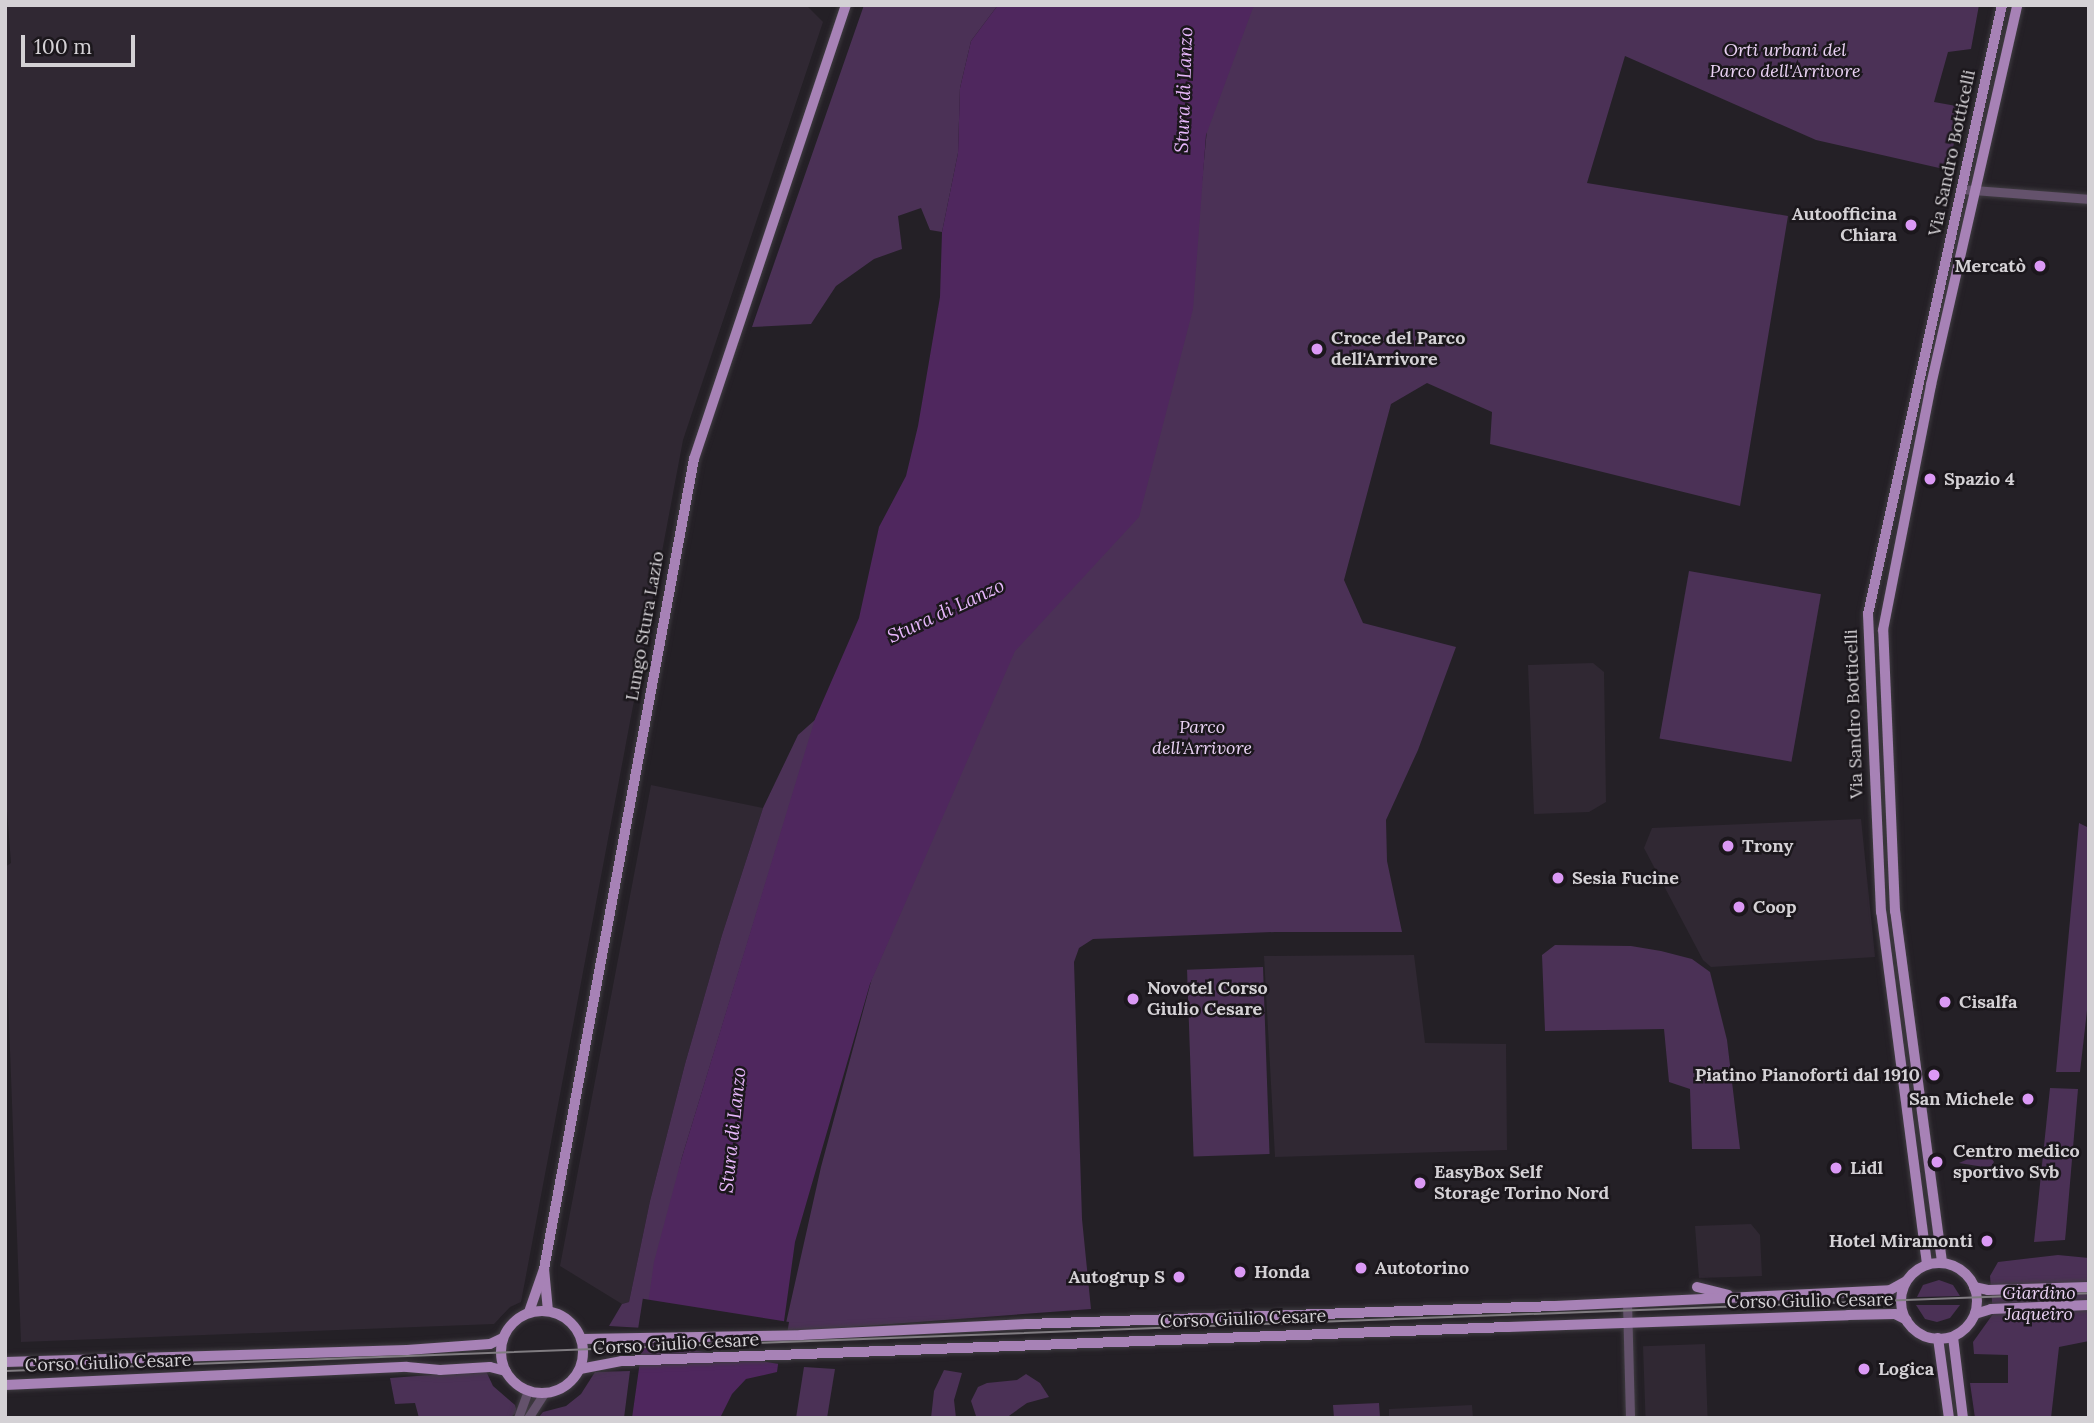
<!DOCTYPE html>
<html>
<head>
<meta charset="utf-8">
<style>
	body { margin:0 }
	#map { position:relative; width:2094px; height:1423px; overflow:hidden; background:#242026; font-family:Lora,serif }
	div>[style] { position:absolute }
	.built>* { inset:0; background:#302833; transform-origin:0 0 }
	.green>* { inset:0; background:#4b3156; transform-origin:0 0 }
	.water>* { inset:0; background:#4f275e }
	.pier>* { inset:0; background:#242026; transform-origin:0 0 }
	.roads { filter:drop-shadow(0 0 2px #403c42) drop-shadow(0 0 2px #403c42) }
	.minor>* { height:9px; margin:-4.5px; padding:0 4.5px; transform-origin:4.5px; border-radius:4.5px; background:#64526c }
	.major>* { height:10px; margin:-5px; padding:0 5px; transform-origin:5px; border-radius:5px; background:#a782b6 }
	.major>.ring { margin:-5px; padding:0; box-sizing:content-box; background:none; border:10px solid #a782b6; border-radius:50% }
	.tram>* { height:2px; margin:-1px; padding:0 1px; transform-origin:1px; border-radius:1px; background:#807c81 }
	.dots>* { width:19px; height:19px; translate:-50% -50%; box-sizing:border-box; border:4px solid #1b171c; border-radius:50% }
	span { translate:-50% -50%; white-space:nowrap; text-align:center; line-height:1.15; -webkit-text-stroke:5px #1b171c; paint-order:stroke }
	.park-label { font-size:18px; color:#ead2f4; font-style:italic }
	.street-label { font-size:18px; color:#d4d1d5 }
	.poi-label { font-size:18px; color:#d4d1d5; font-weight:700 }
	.right { translate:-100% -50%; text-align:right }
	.left { translate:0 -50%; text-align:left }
	.water-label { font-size:19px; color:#e7b7fb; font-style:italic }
	.frame { position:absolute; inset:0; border:7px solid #d4d1d5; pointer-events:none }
	.scale { position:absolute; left:21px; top:35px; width:114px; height:32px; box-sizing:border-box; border:4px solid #d4d1d5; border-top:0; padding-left:9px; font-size:21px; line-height:24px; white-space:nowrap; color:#d4d1d5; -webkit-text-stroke:5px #1b171c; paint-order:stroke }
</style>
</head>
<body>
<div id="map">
	<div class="built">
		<i style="clip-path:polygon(5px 5px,806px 5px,823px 22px,683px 440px,521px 1302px,510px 1307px,494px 1324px,21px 1342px,5px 917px,5px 867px,11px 863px,5px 785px)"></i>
		<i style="clip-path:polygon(1593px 663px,1604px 672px,1606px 802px,1589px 812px,1534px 814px,1528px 665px)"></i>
		<i style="clip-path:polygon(651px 785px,763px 808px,722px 935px,685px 1064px,650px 1201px,629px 1302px,622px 1304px,560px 1266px)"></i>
		<i style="clip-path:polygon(1861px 819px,1875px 957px,1711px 967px,1703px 960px,1644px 848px,1652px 828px)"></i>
		<i style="clip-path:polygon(1414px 955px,1425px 1043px,1506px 1044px,1507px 1150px,1275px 1157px,1264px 956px)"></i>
		<i style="clip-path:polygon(1751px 1224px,1760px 1235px,1762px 1276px,1699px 1278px,1695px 1226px)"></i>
		<i style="left:1705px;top:1344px;width:74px;height:62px;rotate:88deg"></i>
		<i style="clip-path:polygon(1472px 1405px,1473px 1418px,1389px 1418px,1389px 1409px)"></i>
	</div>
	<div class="green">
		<i style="clip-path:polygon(864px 5px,998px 5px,971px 41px,960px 88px,958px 153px,942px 232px,930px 230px,921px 208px,898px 216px,902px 249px,874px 259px,836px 286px,811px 324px,752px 327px)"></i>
		<i style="clip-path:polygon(1219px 5px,1979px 5px,1971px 49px,1948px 52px,1934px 102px,1962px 107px,1948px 170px,1816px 140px,1625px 56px,1587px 183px,1788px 216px,1740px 506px,1490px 444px,1492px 412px,1427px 383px,1391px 404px,1344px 580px,1363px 623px,1456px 647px,1418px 750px,1386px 820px,1387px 861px,1402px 932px,1275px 932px,1093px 939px,1079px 948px,1074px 962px,1082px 1219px,1091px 1309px,784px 1332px,821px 1167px,872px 978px,1198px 223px)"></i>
		<i style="left:1689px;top:571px;width:134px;height:170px;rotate:10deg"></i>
		<i style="clip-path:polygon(816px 719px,682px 1157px,644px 1328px,609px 1326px,622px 1304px,629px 1302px,650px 1201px,685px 1064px,722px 935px,763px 808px,798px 735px)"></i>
		<i style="clip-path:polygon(2079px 823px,2089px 828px,2089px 993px,2080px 1072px,2056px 1072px)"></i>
		<i style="clip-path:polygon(1555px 945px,1631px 946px,1661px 951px,1692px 959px,1710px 972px,1727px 1040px,1740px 1149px,1692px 1149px,1690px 1089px,1669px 1082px,1664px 1029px,1545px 1031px,1542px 955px)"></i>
		<i style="left:1263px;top:967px;width:187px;height:76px;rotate:88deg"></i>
		<i style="clip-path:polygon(2050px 1088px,2078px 1089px,2066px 1230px,2065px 1240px,2034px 1242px)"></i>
		<i style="clip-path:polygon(1990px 1156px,1994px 1162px,1990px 1168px,1959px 1163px,1973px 1157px)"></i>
		<i style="clip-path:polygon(2058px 1255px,2089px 1258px,2089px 1341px,2059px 1347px,2051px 1418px,1975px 1418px,1970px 1383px,2008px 1383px,2008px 1355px,1974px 1354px,1973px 1342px,1993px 1314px,1990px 1276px,1998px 1262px)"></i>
		<i style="clip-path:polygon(1939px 1280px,1953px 1285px,1960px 1296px,1917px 1297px,1923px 1285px)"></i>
		<i style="clip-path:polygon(1916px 1305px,1960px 1305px,1950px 1318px,1937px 1322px,1925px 1319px)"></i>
		<i style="clip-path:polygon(804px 1367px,835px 1369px,827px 1418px,796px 1418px)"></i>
		<i style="clip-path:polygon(944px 1370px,962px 1373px,954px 1400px,956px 1418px,931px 1418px,934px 1391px)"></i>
		<i style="clip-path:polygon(486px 1371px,493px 1386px,515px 1405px,517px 1412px,510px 1418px,419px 1418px,415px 1403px,395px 1404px,390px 1378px)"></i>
		<i style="clip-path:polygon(630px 1371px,624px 1418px,538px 1418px,543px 1412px,566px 1406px,581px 1394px,595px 1372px)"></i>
		<i style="clip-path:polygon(1026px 1374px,1040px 1383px,1049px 1397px,1027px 1403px,1006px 1418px,976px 1416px,971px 1401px,978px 1387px,987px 1383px,1017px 1380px)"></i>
		<i style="clip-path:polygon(1379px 1403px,1380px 1418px,1334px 1418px,1333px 1405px)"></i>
	</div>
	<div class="water">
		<i style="clip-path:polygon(998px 5px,1254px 5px,1206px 135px,1193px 309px,1139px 517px,1015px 651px,870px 984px,795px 1242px,777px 1372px,746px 1379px,732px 1394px,720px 1418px,632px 1418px,654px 1262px,682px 1157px,815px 719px,859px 618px,879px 527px,906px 476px,918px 426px,940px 297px,942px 232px,958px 153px,960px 88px,971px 41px)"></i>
	</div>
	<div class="pier">
		<i style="left:789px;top:1322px;width:43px;height:148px;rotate:99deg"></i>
	</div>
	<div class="roads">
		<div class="minor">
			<i style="left:1962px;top:189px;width:127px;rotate:4.5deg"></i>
			<i style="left:1627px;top:1302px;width:116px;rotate:88.5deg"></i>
			<i style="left:518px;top:1418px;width:30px;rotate:-70deg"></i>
			<i style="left:528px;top:1418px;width:30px;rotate:-57deg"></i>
		</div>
		<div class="major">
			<i style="left:1942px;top:1262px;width:354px;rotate:-97.6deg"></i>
			<i style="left:1895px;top:911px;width:281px;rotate:-92.4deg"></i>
			<i style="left:1883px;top:630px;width:250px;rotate:-78.9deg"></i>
			<i style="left:1931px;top:385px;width:390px;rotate:-77.2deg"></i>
			<i class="ring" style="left:1901px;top:1263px;width:66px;height:66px"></i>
			<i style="left:1927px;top:1264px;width:355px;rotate:-97.4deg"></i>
			<i style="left:1881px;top:912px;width:298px;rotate:-92.5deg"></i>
			<i style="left:1868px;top:614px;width:624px;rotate:-77.59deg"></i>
			<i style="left:1697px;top:1287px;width:32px;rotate:14deg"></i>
			<i style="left:1974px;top:1287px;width:14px;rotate:12deg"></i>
			<i style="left:1988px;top:1290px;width:101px;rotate:-1.7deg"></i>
			<i class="ring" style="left:501px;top:1311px;width:72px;height:72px"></i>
			<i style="left:548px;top:1311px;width:42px;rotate:-95.4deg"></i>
			<i style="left:544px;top:1269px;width:824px;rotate:-79.51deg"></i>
			<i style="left:694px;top:459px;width:479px;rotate:-71.5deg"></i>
			<i style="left:529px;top:1312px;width:46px;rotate:-70.8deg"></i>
			<i style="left:1975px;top:1314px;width:17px;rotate:-17deg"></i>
			<i style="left:1991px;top:1309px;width:98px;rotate:-2.3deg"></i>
			<i style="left:1953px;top:1337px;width:82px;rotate:83deg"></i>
			<i style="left:1938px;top:1338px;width:81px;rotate:82.2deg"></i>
			<i style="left:582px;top:1339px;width:219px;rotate:-1deg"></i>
			<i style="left:801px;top:1335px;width:226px;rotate:-2.8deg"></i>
			<i style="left:1027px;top:1324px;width:528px;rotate:-1.95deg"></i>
			<i style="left:1555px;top:1306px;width:335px;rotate:-2.7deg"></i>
			<i style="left:1890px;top:1290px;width:18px;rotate:-29deg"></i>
			<i style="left:5px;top:1362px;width:402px;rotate:-1.7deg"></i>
			<i style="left:407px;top:1350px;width:83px;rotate:-4.1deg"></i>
			<i style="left:490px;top:1344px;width:14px;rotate:-25deg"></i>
			<i style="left:580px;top:1369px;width:43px;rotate:-10.8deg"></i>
			<i style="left:622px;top:1361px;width:887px;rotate:-2.2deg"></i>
			<i style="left:1508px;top:1327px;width:340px;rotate:-2deg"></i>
			<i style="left:1848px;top:1315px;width:47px;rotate:-1.2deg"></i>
			<i style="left:1895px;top:1314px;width:13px;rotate:27deg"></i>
			<i style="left:5px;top:1385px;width:402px;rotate:-2.6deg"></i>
			<i style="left:407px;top:1367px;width:33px;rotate:5deg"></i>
			<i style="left:440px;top:1370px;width:50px;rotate:-3.4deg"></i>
			<i style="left:490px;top:1367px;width:16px;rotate:14deg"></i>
		</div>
	</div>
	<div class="tram">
		<i style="left:5px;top:1371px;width:2085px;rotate:-2.14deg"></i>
	</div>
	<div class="dots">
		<i style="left:1911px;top:225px;background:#db99f5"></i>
		<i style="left:2040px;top:266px;background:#db99f5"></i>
		<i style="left:1317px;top:349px;background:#db99f5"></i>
		<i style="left:1930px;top:479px;background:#db99f5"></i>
		<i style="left:1728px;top:846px;background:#db99f5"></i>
		<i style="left:1558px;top:878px;background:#db99f5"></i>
		<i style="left:1739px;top:907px;background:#db99f5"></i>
		<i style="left:1133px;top:999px;background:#db99f5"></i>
		<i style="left:1945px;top:1002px;background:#db99f5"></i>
		<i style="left:1934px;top:1075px;background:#db99f5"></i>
		<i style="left:2028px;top:1099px;background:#db99f5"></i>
		<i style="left:1937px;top:1162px;background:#db99f5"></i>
		<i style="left:1836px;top:1168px;background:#db99f5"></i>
		<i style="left:1420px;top:1183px;background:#db99f5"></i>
		<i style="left:1987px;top:1241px;background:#db99f5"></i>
		<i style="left:1361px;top:1268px;background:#db99f5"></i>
		<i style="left:1240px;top:1272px;background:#db99f5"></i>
		<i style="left:1179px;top:1277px;background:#db99f5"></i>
		<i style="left:1864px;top:1369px;background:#db99f5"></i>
	</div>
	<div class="park-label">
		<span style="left:1785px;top:61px">Orti urbani del<br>Parco dell'Arrivore</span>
		<span style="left:1202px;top:738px">Parco<br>dell'Arrivore</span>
		<span style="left:2039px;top:1304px">Giardino<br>Jaqueiro</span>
	</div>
	<div class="street-label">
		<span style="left:1952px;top:153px;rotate:-78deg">Via Sandro Botticelli</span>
		<span style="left:645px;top:626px;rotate:-80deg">Lungo Stura Lazio</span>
		<span style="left:1854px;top:714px;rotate:-92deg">Via Sandro Botticelli</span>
		<span style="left:1810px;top:1301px;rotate:-1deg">Corso Giulio Cesare</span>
		<span style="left:1243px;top:1319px;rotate:-2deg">Corso Giulio Cesare</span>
		<span style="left:676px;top:1344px;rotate:-3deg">Corso Giulio Cesare</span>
		<span style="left:108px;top:1363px;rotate:-2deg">Corso Giulio Cesare</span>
	</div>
	<div class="poi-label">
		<span class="right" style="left:1897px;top:225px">Autoofficina<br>Chiara</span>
		<span class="right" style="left:2026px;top:266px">Mercatò</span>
		<span class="left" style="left:1331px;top:349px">Croce del Parco<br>dell'Arrivore</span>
		<span class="left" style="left:1944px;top:479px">Spazio 4</span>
		<span class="left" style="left:1742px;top:846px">Trony</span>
		<span class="left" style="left:1572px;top:878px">Sesia Fucine</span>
		<span class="left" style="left:1753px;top:907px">Coop</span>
		<span class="left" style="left:1147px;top:999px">Novotel Corso<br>Giulio Cesare</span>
		<span class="left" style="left:1959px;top:1002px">Cisalfa</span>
		<span class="right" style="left:1920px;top:1075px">Piatino Pianoforti dal 1910</span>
		<span class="right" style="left:2014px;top:1099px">San Michele</span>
		<span class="left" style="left:1953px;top:1162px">Centro medico<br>sportivo Svb</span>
		<span class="left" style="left:1850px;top:1168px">Lidl</span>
		<span class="left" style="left:1434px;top:1183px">EasyBox Self<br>Storage Torino Nord</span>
		<span class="right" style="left:1973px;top:1241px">Hotel Miramonti</span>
		<span class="left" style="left:1375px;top:1268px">Autotorino</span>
		<span class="left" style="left:1254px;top:1272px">Honda</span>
		<span class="right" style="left:1165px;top:1277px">Autogrup S</span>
		<span class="left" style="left:1878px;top:1369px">Logica</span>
	</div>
	<div class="water-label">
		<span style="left:1184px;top:90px;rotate:-88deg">Stura di Lanzo</span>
		<span style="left:946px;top:611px;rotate:-25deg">Stura di Lanzo</span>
		<span style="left:733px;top:1130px;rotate:-84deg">Stura di Lanzo</span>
	</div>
	<div class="frame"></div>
	<div class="scale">100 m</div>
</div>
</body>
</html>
